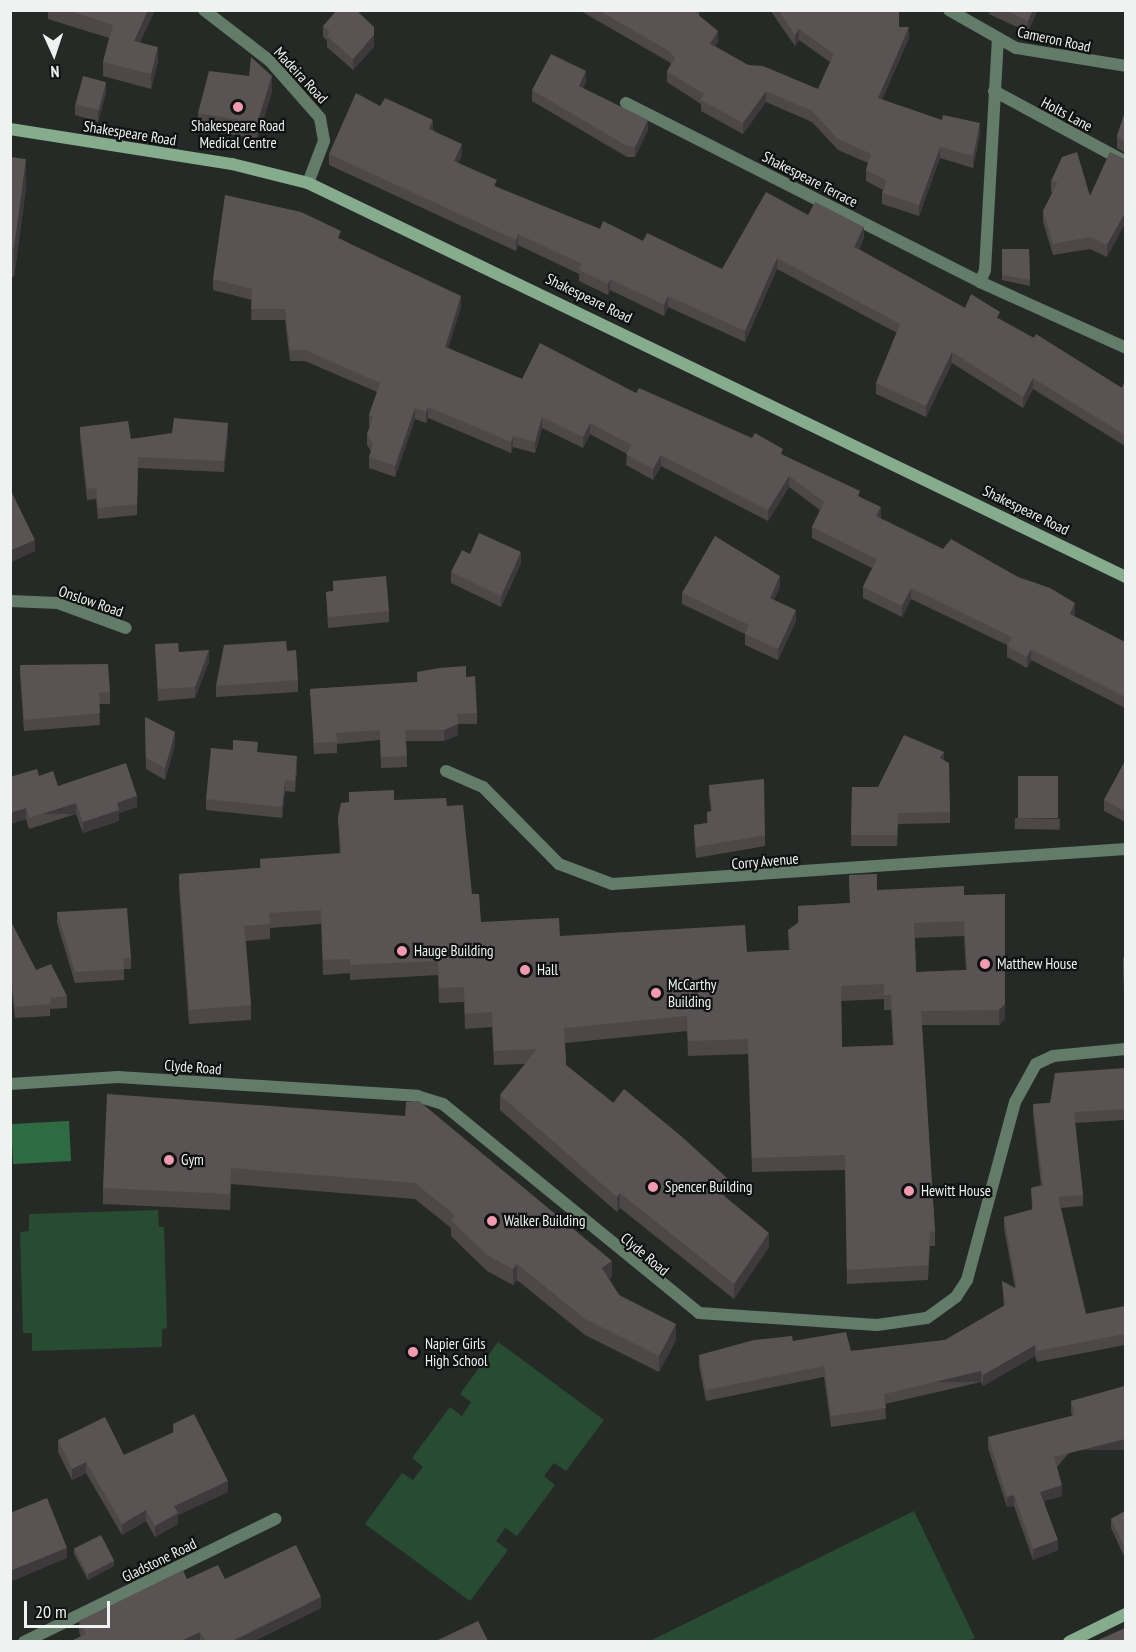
<!DOCTYPE html>
<html>
<head>
<meta charset="utf-8">
<style>
	body { margin:0 }
	#map { position:relative; width:1136px; height:1652px; overflow:hidden; background:#262a27; font-family:"PT Sans Narrow",sans-serif }
	div>[style] { position:absolute }
	.green>* { inset:0; background:#274c31 }
	.water>* { inset:0; background:#2f6b42; transform-origin:0 0 }
	.street>* { height:12px; margin:-6px; padding:0 6px; transform-origin:6px; border-radius:6px; background:#637c69 }
	.secondary>* { height:12px; margin:-6px; padding:0 6px; transform-origin:6px; border-radius:6px; background:#84ac8d }
	.wall>* { inset:0; background:#4d4748; transform-origin:0 0 }
	.shaded-wall>* { inset:0; background:#3e3a3b; transform-origin:0 0 }
	.building>* { inset:0; background:#595354; transform-origin:0 0 }
	.dots>* { width:16px; height:16px; translate:-50% -50%; box-sizing:border-box; border:3px solid #101211; border-radius:50% }
	span { translate:-50% -50%; white-space:nowrap; text-align:center; line-height:1.15; -webkit-text-stroke:4.5px #101211; paint-order:stroke }
	.street-label { font-size:15px; color:#eff2f0 }
	.poi-label { font-size:15px; color:#eff2f0 }
	.left { translate:0 -50%; text-align:left }
	.frame { position:absolute; inset:0; border:12px solid #eff2f0; pointer-events:none }
	.north { position:absolute; left:24px; top:24px; width:60px; height:60px; -webkit-text-stroke:4px #101211; paint-order:stroke; rotate:177deg; font-size:16px; font-weight:700; line-height:24px; text-align:center; color:#eff2f0 }
	.north::after { content:''; display:block; margin:auto; width:21px; height:27px; background:#eff2f0; clip-path:polygon(50% 0,100% 100%,50% 72%,0 100%) }
	.scale { position:absolute; left:24px; top:1601px; width:86px; height:27px; box-sizing:border-box; border:3px solid #eff2f0; border-top:0; padding-left:8px; font-size:18px; line-height:21px; white-space:nowrap; color:#eff2f0; -webkit-text-stroke:4px #101211; paint-order:stroke }
</style>
</head>
<body>
<div id="map">
	<div class="green">
		<i style="clip-path:polygon(158px 1210px,159px 1227px,164px 1227px,167px 1328px,162px 1329px,162px 1347px,32px 1351px,32px 1333px,23px 1333px,20px 1232px,29px 1231px,29px 1214px)"></i>
		<i style="clip-path:polygon(498px 1342px,604px 1420px,566px 1471px,554px 1463px,544px 1476px,555px 1485px,517px 1536px,505px 1528px,496px 1541px,508px 1550px,470px 1601px,365px 1524px,402px 1473px,413px 1480px,423px 1467px,412px 1458px,450px 1407px,462px 1416px,471px 1402px,460px 1394px)"></i>
		<i style="clip-path:polygon(914px 1511px,975px 1638px,968px 1641px,650px 1641px)"></i>
	</div>
	<div class="water">
		<i style="left:69px;top:1121px;width:40px;height:58px;rotate:87deg"></i>
	</div>
	<div class="street">
		<i style="left:204px;top:10px;width:83px;rotate:37.7deg"></i>
		<i style="left:270px;top:61px;width:76px;rotate:48.7deg"></i>
		<i style="left:320px;top:118px;width:23px;rotate:80deg"></i>
		<i style="left:324px;top:141px;width:45px;rotate:110.9deg"></i>
		<i style="left:949px;top:10px;width:77px;rotate:29.6deg"></i>
		<i style="left:1016px;top:48px;width:111px;rotate:9.3deg"></i>
		<i style="left:994px;top:91px;width:150px;rotate:28.3deg"></i>
		<i style="left:626px;top:103px;width:397px;rotate:26.8deg"></i>
		<i style="left:980px;top:282px;width:160px;rotate:24.3deg"></i>
		<i style="left:980px;top:282px;width:13px;rotate:-67deg"></i>
		<i style="left:985px;top:270px;width:229px;rotate:-86.8deg"></i>
		<i style="left:10px;top:601px;width:48px;rotate:2.4deg"></i>
		<i style="left:58px;top:603px;width:72px;rotate:20.2deg"></i>
		<i style="left:446px;top:771px;width:40px;rotate:23.4deg"></i>
		<i style="left:483px;top:787px;width:108px;rotate:45.4deg"></i>
		<i style="left:559px;top:864px;width:57px;rotate:20.7deg"></i>
		<i style="left:612px;top:884px;width:515px;rotate:-3.9deg"></i>
		<i style="left:10px;top:1084px;width:108px;rotate:-3.7deg"></i>
		<i style="left:118px;top:1077px;width:300px;rotate:3.6deg"></i>
		<i style="left:417px;top:1096px;width:27px;rotate:17deg"></i>
		<i style="left:443px;top:1104px;width:330px;rotate:39.2deg"></i>
		<i style="left:699px;top:1313px;width:178px;rotate:3.9deg"></i>
		<i style="left:877px;top:1325px;width:50px;rotate:-8deg"></i>
		<i style="left:927px;top:1318px;width:36px;rotate:-36deg"></i>
		<i style="left:956px;top:1297px;width:20px;rotate:-57deg"></i>
		<i style="left:967px;top:1280px;width:184px;rotate:-74.9deg"></i>
		<i style="left:1015px;top:1102px;width:43px;rotate:-61.1deg"></i>
		<i style="left:1036px;top:1064px;width:19px;rotate:-25deg"></i>
		<i style="left:1053px;top:1056px;width:73px;rotate:-5.5deg"></i>
		<i style="left:24px;top:1642px;width:280px;rotate:-26.1deg"></i>
	</div>
	<div class="secondary">
		<i style="left:10px;top:129px;width:225px;rotate:9deg"></i>
		<i style="left:232px;top:164px;width:78px;rotate:14deg"></i>
		<i style="left:308px;top:183px;width:908px;rotate:25.72deg"></i>
		<i style="left:1069px;top:1642px;width:64px;rotate:-26.2deg"></i>
	</div>
	<div class="wall">
		<i style="clip-path:polygon(48px 10px,155px 10px,140px 42px,158px 62px,151px 89px,103px 76px,103px 62px,109px 38px,48px 19px)"></i>
		<i style="clip-path:polygon(579px 10px,700px 10px,699px 15px,718px 42px,715px 46px,748px 65px,818px 89px,830px 62px,799px 40px,795px 46px,770px 10px,899px 10px,899px 27px,909px 38px,882px 100px,980px 134px,973px 168px,940px 158px,919px 216px,882px 204px,882px 193px,883px 190px,866px 181px,866px 170px,868px 163px,838px 150px,812px 122px,766px 102px,743px 134px,701px 111px,701px 104px,667px 82px,667px 71px,671px 64px,669px 62px)"></i>
		<i style="clip-path:polygon(989px 10px,1054px 10px,1037px 11px,1028px 32px,989px 14px)"></i>
		<i style="clip-path:polygon(323px 26px,374px 47px,353px 70px,327px 47px,327px 40px,323px 37px)"></i>
		<i style="clip-path:polygon(249px 76px,272px 92px,257px 139px,198px 129px,198px 113px)"></i>
		<i style="clip-path:polygon(586px 82px,583px 88px,648px 130px,635px 157px,627px 157px,532px 101px,532px 90px)"></i>
		<i style="clip-path:polygon(106px 93px,98px 122px,75px 115px,75px 104px)"></i>
		<i style="clip-path:polygon(380px 106px,433px 130px,462px 155px,458px 163px,497px 187px,600px 229px,643px 241px,722px 269px,808px 215px,864px 238px,859px 249px,965px 308px,1000px 319px,1122px 388px,1125px 380px,1125px 446px,1033px 389px,1023px 408px,952px 363px,926px 417px,876px 394px,876px 383px,897px 333px,777px 269px,745px 342px,668px 307px,664px 316px,610px 290px,608px 295px,579px 281px,579px 274px,518px 245px,516px 251px,329px 165px,329px 154px)"></i>
		<i style="clip-path:polygon(1125px 112px,1125px 153px,1117px 148px,1117px 136px)"></i>
		<i style="clip-path:polygon(1110px 152px,1107px 257px,1090px 249px,1053px 255px,1043px 222px,1043px 211px,1053px 193px,1051px 192px,1051px 181px,1090px 196px)"></i>
		<i style="clip-path:polygon(10px 157px,26px 188px,14px 277px,10px 276px)"></i>
		<i style="clip-path:polygon(341px 239px,461px 307px,448px 348px,522px 379px,636px 393px,783px 455px,860px 497px,880px 518px,1075px 614px,1074px 616px,1125px 642px,1125px 708px,1031px 660px,1027px 668px,1007px 657px,1007px 645px,911px 599px,902px 617px,863px 598px,863px 587px,872px 568px,812px 538px,812px 527px,820px 510px,789px 487px,768px 521px,661px 466px,653px 480px,626px 465px,627px 454px,590px 434px,583px 448px,542px 428px,535px 453px,513px 447px,511px 453px,428px 418px,426px 423px,415px 419px,395px 477px,369px 468px,369px 457px,371px 451px,367px 445px,367px 434px,370px 426px,369px 426px,369px 415px,377px 392px,305px 361px,290px 361px,285px 320px,251px 320px,252px 300px,213px 290px,213px 279px)"></i>
		<i style="clip-path:polygon(1002px 249px,1029px 249px,1030px 286px,1002px 280px)"></i>
		<i style="clip-path:polygon(80px 427px,131px 439px,228px 434px,224px 472px,138px 468px,137px 515px,98px 519px,96px 499px,87px 500px,80px 437px)"></i>
		<i style="clip-path:polygon(470px 554px,521px 563px,501px 607px,451px 583px,451px 572px)"></i>
		<i style="clip-path:polygon(333px 581px,389px 611px,389px 622px,328px 628px,326px 592px,333px 591px)"></i>
		<i style="clip-path:polygon(780px 587px,774px 600px,796px 621px,778px 660px,745px 645px,745px 634px,682px 604px,682px 593px)"></i>
		<i style="clip-path:polygon(155px 644px,209px 661px,195px 698px,158px 701px)"></i>
		<i style="clip-path:polygon(287px 651px,298px 680px,298px 692px,216px 697px,216px 686px)"></i>
		<i style="clip-path:polygon(20px 665px,110px 692px,110px 704px,99px 704px,100px 725px,24px 731px,20px 676px)"></i>
		<i style="clip-path:polygon(417px 672px,466px 677px,477px 713px,477px 724px,458px 724px,458px 735px,444px 741px,406px 741px,407px 767px,381px 768px,380px 740px,337px 744px,337px 753px,314px 754px,310px 689px,417px 682px)"></i>
		<i style="clip-path:polygon(145px 717px,175px 744px,165px 780px,146px 769px)"></i>
		<i style="clip-path:polygon(258px 752px,297px 767px,295px 792px,285px 791px,282px 818px,206px 810px,206px 799px)"></i>
		<i style="clip-path:polygon(944px 761px,950px 812px,950px 823px,898px 824px,897px 846px,851px 846px,852px 787px,878px 787px)"></i>
		<i style="clip-path:polygon(1125px 761px,1125px 822px,1104px 811px,1104px 800px)"></i>
		<i style="clip-path:polygon(39px 776px,58px 786px,137px 807px,119px 813px,119px 821px,83px 833px,76px 814px,29px 829px,26px 819px,10px 824px)"></i>
		<i style="clip-path:polygon(709px 785px,765px 835px,765px 846px,696px 858px,694px 836px,694px 825px,707px 823px,707px 812px,711px 811px,709px 796px)"></i>
		<i style="clip-path:polygon(evenodd,349px 792px,394px 800px,447px 806px,472px 894px,481px 922px,560px 936px,747px 952px,789px 950px,788px 930px,798px 923px,798px 906px,850px 903px,849px 875px,877px 890px,964px 895px,1005px 1019px,999px 1025px,922px 1025px,935px 1232px,935px 1246px,930px 1246px,928px 1280px,847px 1284px,845px 1170px,752px 1172px,748px 1054px,688px 1056px,687px 1031px,565px 1043px,566px 1065px,727px 1193px,724px 1196px,769px 1247px,734px 1299px,620px 1208px,617px 1212px,500px 1110px,500px 1095px,525px 1064px,494px 1065px,492px 1027px,465px 1029px,464px 1002px,439px 1003px,438px 975px,350px 980px,350px 973px,323px 975px,321px 924px,270px 928px,270px 939px,246px 941px,251px 1005px,251px 1020px,189px 1024px,179px 889px,179px 874px,260px 868px,260px 859px,340px 854px,338px 817px,349px 802px,349px 792px,964px 936px,966px 970px,916px 972px,915px 938px,964px 936px,349px 792px,884px 999px,884px 1010px,891px 1010px,893px 1046px,842px 1047px,841px 1001px,884px 999px)"></i>
		<i style="left:1015px;top:818px;width:45px;height:11px;rotate:1deg"></i>
		<i style="clip-path:polygon(57px 912px,131px 958px,131px 969px,124px 969px,124px 980px,75px 983px,57px 923px)"></i>
		<i style="clip-path:polygon(10px 920px,36px 970px,67px 996px,67px 1008px,50px 1009px,50px 1016px,15px 1018px,11px 984px)"></i>
		<i style="clip-path:polygon(1123px 958px,1125px 958px,1125px 1014px,1123px 969px)"></i>
		<i style="clip-path:polygon(1125px 1068px,1125px 1120px,1075px 1123px,1083px 1195px,1083px 1206px,1061px 1208px,1086px 1314px,1125px 1306px,1125px 1345px,1037px 1362px,1035px 1356px,983px 1386px,981px 1382px,885px 1404px,886px 1419px,831px 1427px,824px 1377px,706px 1401px,699px 1366px,699px 1355px,793px 1341px,851px 1351px,945px 1340px,1004px 1306px,1002px 1281px,1015px 1288px,1004px 1228px,1004px 1217px,1032px 1210px,1031px 1188px,1041px 1185px,1033px 1114px,1033px 1104px,1050px 1103px)"></i>
		<i style="clip-path:polygon(405px 1116px,612px 1277px,609px 1279px,619px 1295px,676px 1340px,659px 1372px,585px 1335px,517px 1280px,513px 1285px,487px 1271px,451px 1236px,451px 1228px,415px 1199px,231px 1184px,230px 1210px,103px 1204px,103px 1188px)"></i>
		<i style="clip-path:polygon(1125px 1386px,1057px 1467px,1062px 1496px,1044px 1501px,1058px 1550px,1033px 1560px,1014px 1506px,1007px 1507px,988px 1448px,988px 1437px,1072px 1416px,1071px 1412px,1071px 1401px)"></i>
		<i style="clip-path:polygon(173px 1424px,228px 1492px,178px 1515px,178px 1524px,155px 1537px,146px 1521px,122px 1535px,86px 1473px,72px 1480px,58px 1452px,58px 1440px,124px 1455px,173px 1433px)"></i>
		<i style="clip-path:polygon(1125px 1511px,1125px 1558px,1111px 1528px,1111px 1519px)"></i>
		<i style="clip-path:polygon(74px 1548px,114px 1566px,88px 1580px,74px 1554px)"></i>
		<i style="clip-path:polygon(187px 1579px,225px 1579px,321px 1608px,254px 1641px,71px 1641px,81px 1637px,79px 1632px,79px 1621px)"></i>
	</div>
	<div class="shaded-wall">
		<i style="clip-path:polygon(148px 10px,155px 10px,134px 55px,134px 41px)"></i>
		<i style="clip-path:polygon(1033px 10px,1037px 10px,1028px 32px,1028px 21px)"></i>
		<i style="clip-path:polygon(909px 27px,909px 38px,878px 109px,878px 98px)"></i>
		<i style="clip-path:polygon(799px 29px,799px 40px,795px 46px,795px 35px)"></i>
		<i style="clip-path:polygon(718px 31px,718px 42px,710px 55px,710px 44px)"></i>
		<i style="clip-path:polygon(374px 35px,374px 47px,353px 70px,353px 59px)"></i>
		<i style="clip-path:polygon(158px 47px,158px 62px,151px 89px,151px 74px)"></i>
		<i style="clip-path:polygon(586px 71px,586px 82px,579px 96px,579px 86px)"></i>
		<i style="clip-path:polygon(272px 76px,272px 92px,257px 139px,257px 123px)"></i>
		<i style="clip-path:polygon(106px 82px,106px 93px,98px 122px,98px 111px)"></i>
		<i style="clip-path:polygon(766px 91px,766px 102px,743px 134px,743px 123px)"></i>
		<i style="clip-path:polygon(433px 120px,433px 131px,429px 129px)"></i>
		<i style="clip-path:polygon(648px 120px,648px 130px,635px 157px,635px 147px)"></i>
		<i style="clip-path:polygon(980px 123px,980px 134px,973px 168px,973px 156px)"></i>
		<i style="clip-path:polygon(462px 144px,462px 155px,454px 172px,454px 161px)"></i>
		<i style="clip-path:polygon(940px 147px,940px 158px,919px 216px,919px 205px)"></i>
		<i style="clip-path:polygon(26px 159px,26px 188px,14px 277px,14px 247px)"></i>
		<i style="clip-path:polygon(1125px 213px,1125px 224px,1107px 257px,1107px 245px)"></i>
		<i style="clip-path:polygon(864px 227px,864px 238px,854px 258px,854px 247px)"></i>
		<i style="clip-path:polygon(518px 234px,518px 245px,516px 251px,516px 240px)"></i>
		<i style="clip-path:polygon(777px 258px,777px 269px,745px 342px,745px 331px)"></i>
		<i style="clip-path:polygon(610px 279px,610px 290px,608px 295px,608px 284px)"></i>
		<i style="clip-path:polygon(461px 296px,461px 307px,445px 358px,445px 347px)"></i>
		<i style="clip-path:polygon(668px 296px,668px 307px,664px 316px,664px 305px)"></i>
		<i style="clip-path:polygon(952px 352px,952px 363px,926px 417px,926px 406px)"></i>
		<i style="clip-path:polygon(1033px 378px,1033px 389px,1023px 408px,1023px 397px)"></i>
		<i style="clip-path:polygon(428px 407px,428px 418px,426px 423px,426px 412px)"></i>
		<i style="clip-path:polygon(415px 408px,415px 419px,395px 477px,395px 466px)"></i>
		<i style="clip-path:polygon(542px 417px,542px 428px,535px 453px,535px 442px)"></i>
		<i style="clip-path:polygon(228px 423px,228px 434px,224px 472px,224px 461px)"></i>
		<i style="clip-path:polygon(590px 423px,590px 434px,583px 448px,583px 437px)"></i>
		<i style="clip-path:polygon(513px 436px,513px 447px,511px 453px,511px 442px)"></i>
		<i style="clip-path:polygon(661px 455px,661px 466px,653px 480px,653px 469px)"></i>
		<i style="clip-path:polygon(789px 476px,789px 487px,768px 521px,768px 510px)"></i>
		<i style="clip-path:polygon(881px 507px,881px 518px,876px 527px,876px 516px)"></i>
		<i style="clip-path:polygon(35px 540px,35px 551px,10px 563px,10px 551px)"></i>
		<i style="clip-path:polygon(521px 552px,521px 563px,501px 607px,501px 596px)"></i>
		<i style="clip-path:polygon(780px 576px,780px 587px,770px 609px,770px 598px)"></i>
		<i style="clip-path:polygon(911px 588px,911px 599px,902px 617px,902px 606px)"></i>
		<i style="clip-path:polygon(1075px 603px,1075px 614px,1070px 625px,1070px 614px)"></i>
		<i style="clip-path:polygon(796px 610px,796px 621px,778px 660px,778px 649px)"></i>
		<i style="clip-path:polygon(1031px 649px,1031px 660px,1027px 668px,1027px 657px)"></i>
		<i style="clip-path:polygon(209px 650px,209px 661px,195px 698px,195px 687px)"></i>
		<i style="clip-path:polygon(458px 724px,458px 735px,444px 741px,444px 730px)"></i>
		<i style="clip-path:polygon(175px 732px,175px 744px,165px 780px,165px 768px)"></i>
		<i style="clip-path:polygon(944px 752px,944px 763px,940px 758px)"></i>
		<i style="clip-path:polygon(297px 756px,297px 767px,295px 792px,295px 781px)"></i>
		<i style="clip-path:polygon(285px 780px,285px 791px,282px 818px,282px 807px)"></i>
		<i style="clip-path:polygon(137px 796px,137px 807px,119px 813px,119px 821px,83px 833px,83px 822px,117px 803px)"></i>
		<i style="left:76px;top:803px;width:11px;height:49px;rotate:90deg"></i>
		<i style="clip-path:polygon(26px 808px,26px 819px,10px 824px,10px 813px)"></i>
		<i style="clip-path:polygon(1005px 894px,1005px 1019px,999px 1025px,999px 1010px)"></i>
		<i style="clip-path:polygon(727px 1178px,727px 1193px,717px 1205px,717px 1190px)"></i>
		<i style="clip-path:polygon(620px 1193px,620px 1208px,617px 1212px,617px 1197px)"></i>
		<i style="clip-path:polygon(769px 1233px,769px 1247px,734px 1299px,734px 1284px)"></i>
		<i style="clip-path:polygon(612px 1261px,612px 1277px,602px 1284px,602px 1268px)"></i>
		<i style="clip-path:polygon(517px 1264px,517px 1280px,513px 1285px,513px 1269px)"></i>
		<i style="clip-path:polygon(676px 1324px,676px 1340px,659px 1372px,659px 1356px)"></i>
		<i style="clip-path:polygon(1035px 1345px,1035px 1356px,983px 1386px,983px 1375px)"></i>
		<i style="left:981px;top:1371px;width:11px;height:100px;rotate:90deg"></i>
		<i style="left:1125px;top:1439px;width:11px;height:73px;rotate:90deg"></i>
		<i style="clip-path:polygon(86px 1462px,86px 1473px,72px 1480px,72px 1469px)"></i>
		<i style="clip-path:polygon(228px 1481px,228px 1492px,178px 1515px,178px 1524px,155px 1537px,155px 1526px,174px 1506px)"></i>
		<i style="clip-path:polygon(1062px 1485px,1062px 1496px,1040px 1502px,1040px 1492px)"></i>
		<i style="clip-path:polygon(1014px 1495px,1014px 1506px,1007px 1507px,1007px 1497px)"></i>
		<i style="clip-path:polygon(146px 1510px,146px 1521px,122px 1535px,122px 1524px)"></i>
		<i style="clip-path:polygon(1058px 1540px,1058px 1550px,1033px 1560px,1033px 1549px)"></i>
		<i style="clip-path:polygon(67px 1548px,67px 1558px,10px 1582px,10px 1571px)"></i>
		<i style="clip-path:polygon(114px 1561px,114px 1566px,88px 1580px,88px 1574px)"></i>
		<i style="clip-path:polygon(321px 1597px,321px 1608px,254px 1641px,232px 1641px)"></i>
		<i style="clip-path:polygon(200px 1632px,200px 1641px,181px 1641px)"></i>
	</div>
	<div class="building">
		<i style="clip-path:polygon(67px 10px,148px 10px,134px 41px,158px 47px,151px 74px,103px 62px,113px 25px)"></i>
		<i style="clip-path:polygon(337px 10px,356px 10px,374px 27px,374px 35px,353px 59px,327px 36px,330px 32px,323px 26px)"></i>
		<i style="clip-path:polygon(598px 10px,697px 10px,696px 13px,718px 31px,710px 44px,748px 65px,763px 66px,818px 89px,834px 54px,799px 29px,795px 35px,778px 10px,899px 10px,899px 27px,909px 27px,878px 98px,942px 120px,943px 115px,980px 123px,973px 156px,940px 147px,919px 205px,882px 193px,887px 181px,866px 170px,871px 154px,838px 139px,812px 111px,766px 91px,743px 123px,701px 100px,704px 94px,667px 71px,675px 58px,669px 51px)"></i>
		<i style="clip-path:polygon(1005px 10px,1033px 10px,1028px 21px)"></i>
		<i style="clip-path:polygon(551px 54px,586px 71px,579px 86px,648px 120px,635px 147px,627px 146px,532px 90px)"></i>
		<i style="clip-path:polygon(251px 57px,272px 76px,257px 123px,198px 113px,209px 71px,249px 76px)"></i>
		<i style="left:83px;top:76px;width:24px;height:29px;rotate:15deg"></i>
		<i style="clip-path:polygon(356px 93px,380px 106px,385px 98px,433px 120px,429px 129px,462px 144px,454px 161px,497px 180px,494px 186px,600px 229px,603px 221px,643px 241px,647px 233px,722px 269px,766px 192px,808px 215px,815px 202px,864px 227px,854px 247px,965px 308px,971px 294px,1000px 312px,997px 318px,1034px 338px,1036px 334px,1122px 388px,1125px 380px,1125px 435px,1033px 378px,1023px 397px,952px 352px,926px 406px,876px 383px,900px 324px,777px 258px,745px 331px,668px 296px,664px 305px,610px 279px,608px 284px,579px 270px,582px 264px,518px 234px,516px 240px,329px 154px)"></i>
		<i style="clip-path:polygon(1125px 112px,1125px 142px,1117px 136px)"></i>
		<i style="clip-path:polygon(1077px 152px,1090px 196px,1110px 152px,1125px 159px,1125px 213px,1107px 245px,1090px 237px,1053px 244px,1043px 211px,1057px 183px,1051px 181px,1062px 157px)"></i>
		<i style="clip-path:polygon(10px 157px,26px 159px,14px 247px,10px 247px)"></i>
		<i style="clip-path:polygon(225px 195px,301px 212px,341px 231px,338px 238px,461px 296px,445px 347px,522px 379px,540px 343px,636px 393px,639px 388px,752px 438px,755px 433px,783px 449px,781px 454px,860px 491px,858px 496px,881px 507px,876px 516px,943px 549px,951px 539px,1018px 577px,1050px 588px,1075px 603px,1070px 614px,1125px 642px,1125px 697px,1031px 649px,1027px 657px,1007px 646px,1012px 637px,911px 588px,902px 606px,863px 587px,877px 559px,812px 527px,824px 502px,789px 476px,768px 510px,661px 455px,653px 469px,626px 454px,632px 445px,590px 423px,583px 437px,542px 417px,535px 442px,513px 436px,511px 442px,428px 407px,426px 412px,415px 408px,395px 466px,369px 457px,373px 444px,367px 434px,373px 417px,369px 415px,380px 383px,305px 350px,290px 350px,285px 309px,251px 309px,252px 289px,213px 279px)"></i>
		<i style="clip-path:polygon(1002px 249px,1029px 249px,1030px 280px,1002px 275px)"></i>
		<i style="clip-path:polygon(174px 418px,228px 423px,224px 461px,138px 457px,137px 504px,98px 508px,96px 488px,87px 489px,80px 427px,128px 421px,131px 439px,172px 433px)"></i>
		<i style="clip-path:polygon(10px 489px,35px 540px,10px 551px)"></i>
		<i style="clip-path:polygon(479px 533px,521px 552px,501px 596px,451px 572px,462px 550px,470px 554px)"></i>
		<i style="clip-path:polygon(715px 536px,780px 576px,770px 598px,796px 610px,778px 649px,745px 634px,749px 625px,682px 593px)"></i>
		<i style="clip-path:polygon(386px 576px,389px 611px,328px 617px,326px 592px,334px 591px,333px 581px)"></i>
		<i style="clip-path:polygon(286px 641px,287px 651px,296px 650px,298px 680px,216px 686px,224px 645px)"></i>
		<i style="clip-path:polygon(178px 643px,179px 652px,209px 650px,195px 687px,158px 689px,155px 644px)"></i>
		<i style="clip-path:polygon(108px 664px,110px 692px,99px 693px,100px 713px,24px 720px,20px 665px)"></i>
		<i style="clip-path:polygon(466px 666px,466px 677px,475px 676px,477px 713px,457px 714px,458px 724px,444px 730px,405px 730px,407px 756px,381px 757px,380px 730px,336px 733px,337px 742px,314px 743px,310px 689px,418px 682px,417px 672px,439px 668px)"></i>
		<i style="clip-path:polygon(145px 717px,175px 732px,165px 768px,146px 758px)"></i>
		<i style="clip-path:polygon(904px 735px,944px 752px,940px 758px,949px 763px,950px 812px,898px 813px,897px 835px,851px 835px,852px 787px,878px 787px)"></i>
		<i style="clip-path:polygon(233px 740px,258px 742px,257px 752px,297px 756px,295px 781px,285px 780px,282px 807px,206px 799px,211px 748px,233px 750px)"></i>
		<i style="clip-path:polygon(1125px 761px,1125px 811px,1104px 800px)"></i>
		<i style="clip-path:polygon(126px 763px,137px 796px,117px 803px,119px 810px,83px 822px,76px 803px,29px 818px,26px 808px,10px 813px,10px 777px,37px 769px,39px 776px,53px 771px,58px 786px)"></i>
		<i style="left:1018px;top:776px;width:40px;height:42px"></i>
		<i style="clip-path:polygon(764px 779px,765px 835px,696px 847px,694px 825px,708px 823px,707px 812px,712px 811px,709px 785px)"></i>
		<i style="clip-path:polygon(evenodd,394px 790px,394px 800px,446px 798px,447px 806px,463px 805px,472px 894px,479px 894px,481px 922px,559px 918px,560px 936px,745px 925px,747px 952px,790px 950px,788px 930px,799px 922px,798px 906px,850px 903px,849px 875px,877px 874px,877px 890px,964px 886px,964px 895px,1005px 894px,1005px 1004px,999px 1010px,921px 1011px,935px 1232px,930px 1231px,928px 1265px,847px 1270px,845px 1155px,752px 1158px,748px 1039px,688px 1041px,687px 1016px,564px 1028px,566px 1065px,613px 1103px,624px 1089px,681px 1136px,727px 1178px,717px 1190px,769px 1233px,734px 1284px,620px 1193px,617px 1197px,500px 1095px,537px 1049px,494px 1051px,492px 1012px,465px 1014px,464px 987px,439px 988px,438px 961px,350px 965px,350px 959px,323px 960px,321px 910px,269px 913px,270px 924px,244px 926px,251px 1005px,189px 1010px,179px 874px,261px 868px,260px 859px,341px 853px,338px 817px,341px 803px,349px 802px,349px 792px,394px 790px,964px 921px,967px 970px,916px 972px,914px 923px,964px 921px,394px 790px,884px 984px,884px 995px,891px 995px,894px 1045px,842px 1047px,841px 986px,884px 984px)"></i>
		<i style="clip-path:polygon(127px 908px,131px 958px,123px 958px,124px 969px,75px 972px,57px 912px)"></i>
		<i style="clip-path:polygon(10px 920px,36px 970px,51px 964px,67px 996px,50px 998px,50px 1004px,15px 1007px,11px 973px,10px 973px)"></i>
		<i style="clip-path:polygon(1123px 958px,1125px 958px,1125px 1003px)"></i>
		<i style="clip-path:polygon(1125px 1068px,1125px 1109px,1074px 1112px,1083px 1195px,1058px 1197px,1086px 1314px,1125px 1306px,1125px 1334px,1037px 1351px,1035px 1345px,983px 1375px,981px 1371px,884px 1394px,886px 1408px,831px 1416px,824px 1366px,706px 1390px,699px 1355px,754px 1340px,792px 1336px,793px 1341px,846px 1332px,851px 1351px,945px 1340px,1005px 1305px,1002px 1281px,1017px 1289px,1004px 1217px,1033px 1209px,1031px 1188px,1043px 1185px,1033px 1104px,1050px 1103px,1055px 1073px)"></i>
		<i style="clip-path:polygon(107px 1094px,405px 1116px,406px 1102px,419px 1101px,612px 1261px,602px 1268px,619px 1295px,676px 1324px,659px 1356px,585px 1319px,517px 1264px,513px 1269px,487px 1255px,451px 1220px,455px 1215px,415px 1183px,231px 1168px,230px 1194px,103px 1188px)"></i>
		<i style="clip-path:polygon(1125px 1386px,1125px 1439px,1054px 1457px,1062px 1485px,1040px 1492px,1058px 1540px,1033px 1549px,1014px 1495px,1007px 1497px,988px 1437px,1075px 1415px,1071px 1401px)"></i>
		<i style="clip-path:polygon(194px 1414px,228px 1481px,174px 1506px,178px 1513px,155px 1526px,146px 1510px,122px 1524px,86px 1462px,72px 1469px,58px 1440px,105px 1417px,124px 1455px,174px 1432px,173px 1424px)"></i>
		<i style="clip-path:polygon(47px 1498px,67px 1548px,10px 1571px,10px 1513px)"></i>
		<i style="clip-path:polygon(1125px 1511px,1125px 1548px,1111px 1519px)"></i>
		<i style="left:101px;top:1535px;width:29px;height:30px;rotate:63deg"></i>
		<i style="clip-path:polygon(296px 1545px,321px 1597px,232px 1641px,206px 1641px,200px 1632px,181px 1641px,71px 1641px,86px 1634px,79px 1621px,183px 1570px,187px 1579px,218px 1565px,225px 1579px)"></i>
		<i style="clip-path:polygon(478px 1621px,488px 1641px,436px 1641px)"></i>
		<i style="clip-path:polygon(1125px 1628px,1125px 1641px,1096px 1641px)"></i>
	</div>
	<div class="dots">
		<i style="left:238px;top:107px;background:#f19ab1"></i>
		<i style="left:402px;top:951px;background:#f19ab1"></i>
		<i style="left:985px;top:964px;background:#f19ab1"></i>
		<i style="left:525px;top:970px;background:#f19ab1"></i>
		<i style="left:656px;top:993px;background:#f19ab1"></i>
		<i style="left:169px;top:1160px;background:#f19ab1"></i>
		<i style="left:653px;top:1187px;background:#f19ab1"></i>
		<i style="left:909px;top:1191px;background:#f19ab1"></i>
		<i style="left:492px;top:1221px;background:#f19ab1"></i>
		<i style="left:413px;top:1352px;background:#f19ab1"></i>
	</div>
	<div class="street-label">
		<span style="left:1054px;top:39px;rotate:12deg">Cameron Road</span>
		<span style="left:301px;top:75px;rotate:47deg">Madeira Road</span>
		<span style="left:1067px;top:114px;rotate:28deg">Holts Lane</span>
		<span style="left:130px;top:133px;rotate:9deg">Shakespeare Road</span>
		<span style="left:810px;top:179px;rotate:27deg">Shakespeare Terrace</span>
		<span style="left:589px;top:298px;rotate:26deg">Shakespeare Road</span>
		<span style="left:1026px;top:510px;rotate:26deg">Shakespeare Road</span>
		<span style="left:91px;top:601px;rotate:19deg">Onslow Road</span>
		<span style="left:765px;top:861px;rotate:-5deg">Corry Avenue</span>
		<span style="left:193px;top:1067px;rotate:4deg">Clyde Road</span>
		<span style="left:645px;top:1254px;rotate:40deg">Clyde Road</span>
		<span style="left:159px;top:1560px;rotate:-26deg">Gladstone Road</span>
	</div>
	<div class="poi-label">
		<span style="left:238px;top:134px">Shakespeare Road<br>Medical Centre</span>
		<span class="left" style="left:414px;top:951px">Hauge Building</span>
		<span class="left" style="left:997px;top:964px">Matthew House</span>
		<span class="left" style="left:537px;top:970px">Hall</span>
		<span class="left" style="left:668px;top:993px">McCarthy<br>Building</span>
		<span class="left" style="left:181px;top:1160px">Gym</span>
		<span class="left" style="left:665px;top:1187px">Spencer Building</span>
		<span class="left" style="left:921px;top:1191px">Hewitt House</span>
		<span class="left" style="left:504px;top:1221px">Walker Building</span>
		<span class="left" style="left:425px;top:1352px">Napier Girls<br>High School</span>
	</div>
	<div class="frame"></div>
	<div class="north">N</div>
	<div class="scale">20 m</div>
</div>
</body>
</html>
